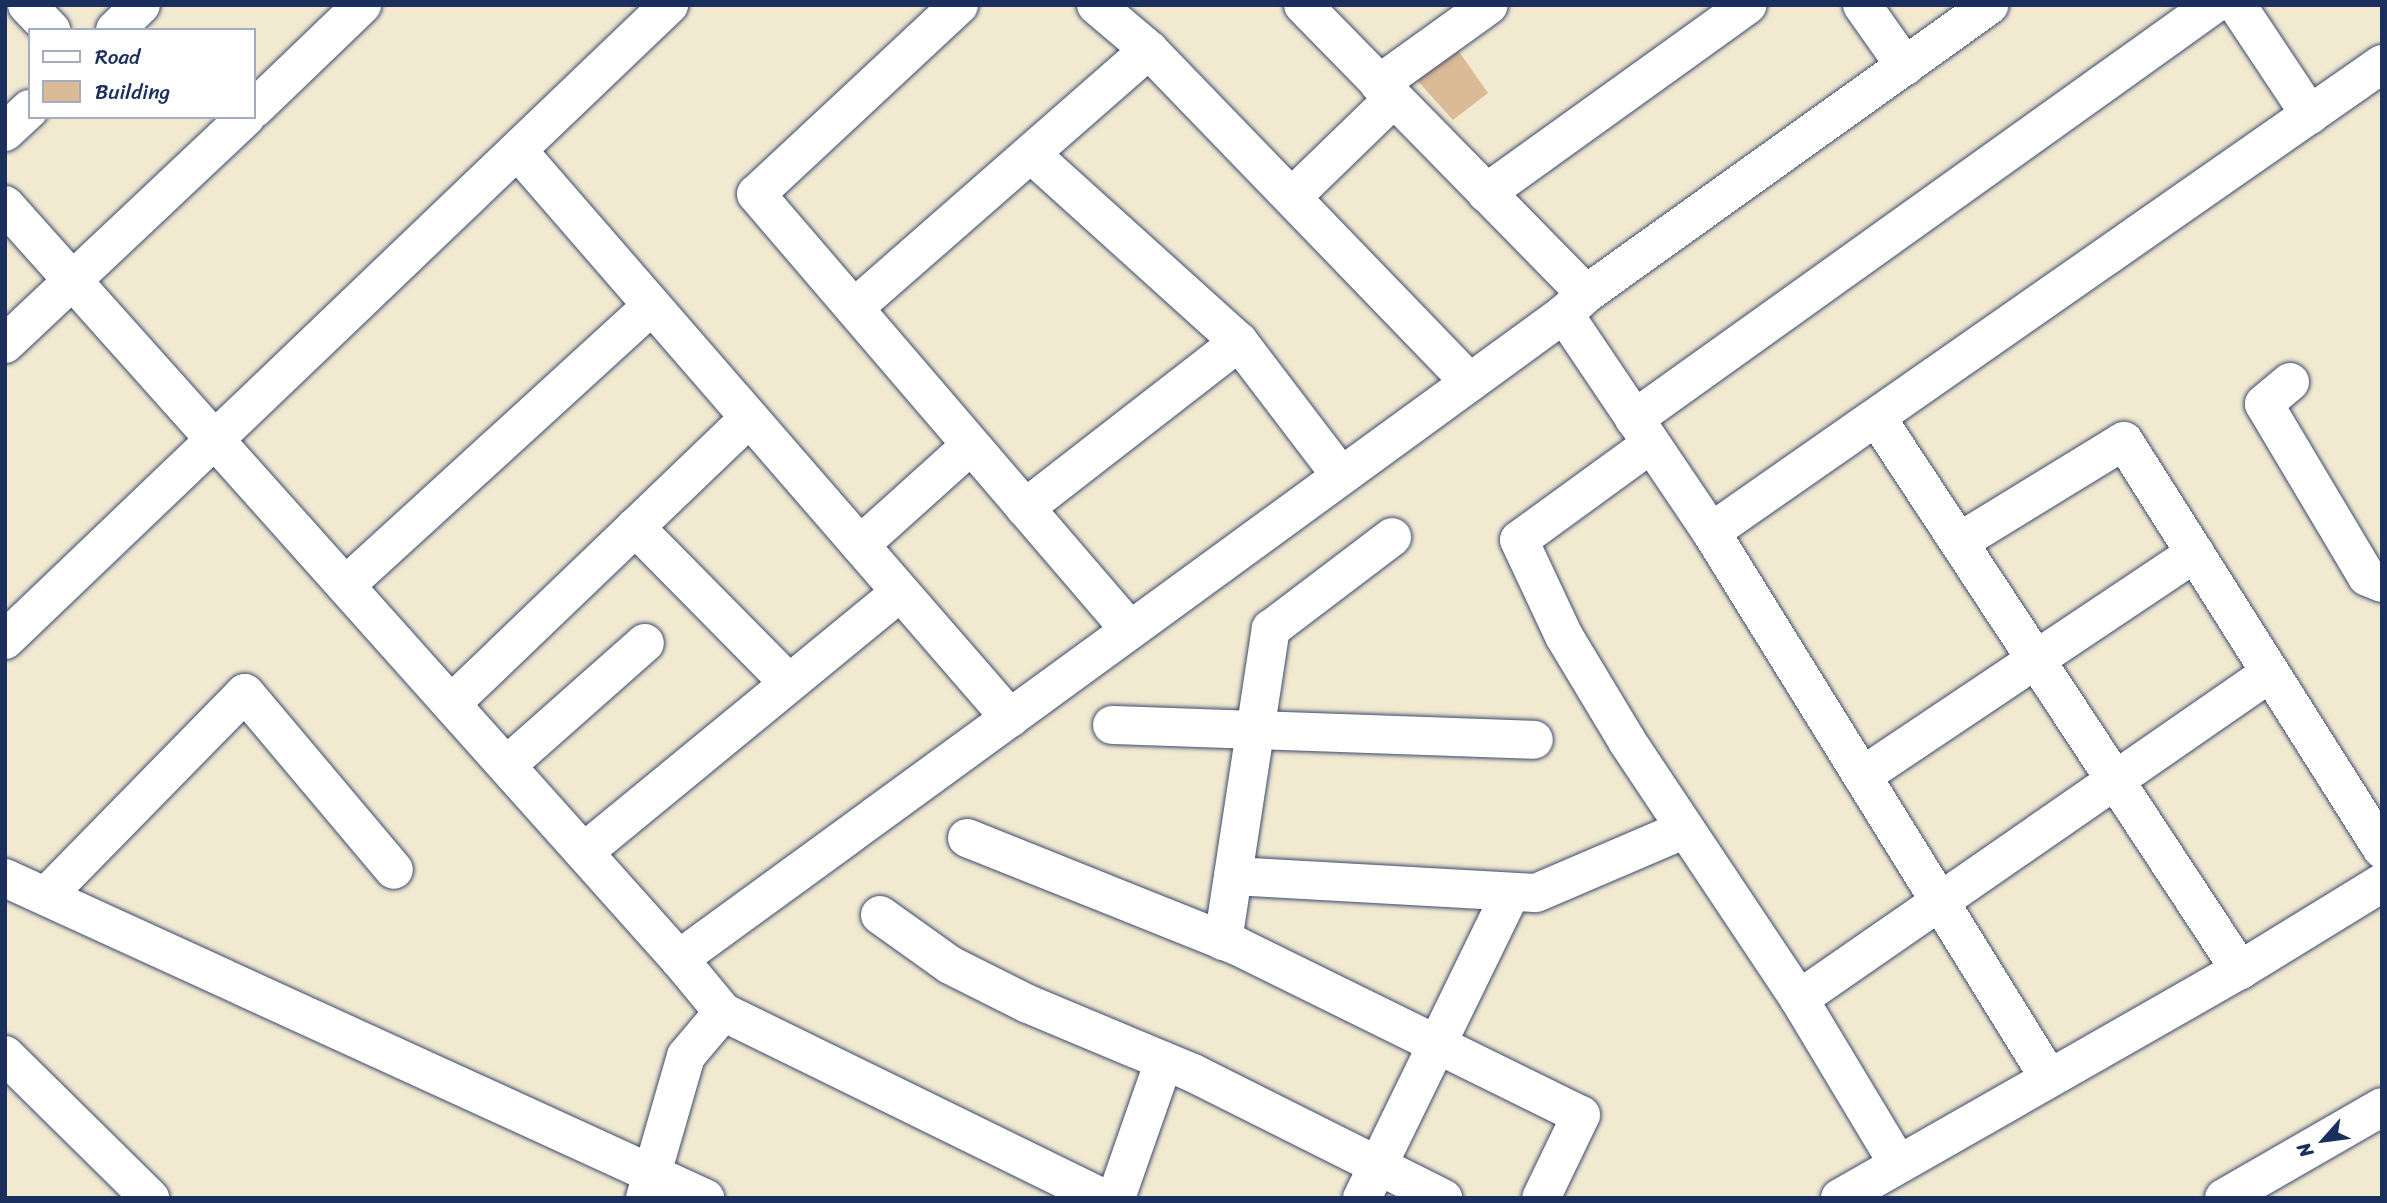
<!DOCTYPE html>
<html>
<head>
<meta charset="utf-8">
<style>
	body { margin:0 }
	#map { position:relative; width:2387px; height:1203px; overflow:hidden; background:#f2e9d1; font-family:Sriracha,sans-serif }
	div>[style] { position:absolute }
	.building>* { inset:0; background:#dbba96 }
	.roads { filter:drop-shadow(0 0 2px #3b4b6f) drop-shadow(0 0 2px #3b4b6f) }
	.minor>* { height:38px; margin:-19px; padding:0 19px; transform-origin:19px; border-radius:19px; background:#fff }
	span { translate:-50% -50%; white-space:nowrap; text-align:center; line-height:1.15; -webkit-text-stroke:6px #fff; paint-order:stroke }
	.frame { position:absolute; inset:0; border:7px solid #1b2f5e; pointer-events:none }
	.legend { position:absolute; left:28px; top:28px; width:228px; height:91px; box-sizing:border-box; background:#fff; border:2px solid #a4acbf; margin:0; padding:9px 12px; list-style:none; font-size:21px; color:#1b2f5e }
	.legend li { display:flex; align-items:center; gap:14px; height:35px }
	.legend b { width:35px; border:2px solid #a4acbf }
	.north { position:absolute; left:2289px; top:1105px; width:70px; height:70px; -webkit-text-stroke:5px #fff; paint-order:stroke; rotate:242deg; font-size:19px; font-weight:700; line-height:28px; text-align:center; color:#1b2f5e }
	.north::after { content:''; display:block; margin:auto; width:24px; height:32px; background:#1b2f5e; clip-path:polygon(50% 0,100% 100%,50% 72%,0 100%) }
</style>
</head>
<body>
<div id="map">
	<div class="building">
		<i style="clip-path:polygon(1457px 49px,1488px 93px,1453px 120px,1415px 78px)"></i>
	</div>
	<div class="roads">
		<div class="minor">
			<i style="left:27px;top:5px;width:35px;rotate:46deg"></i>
			<i style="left:959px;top:5px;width:277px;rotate:137deg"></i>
			<i style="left:756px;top:194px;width:574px;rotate:49.38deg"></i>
			<i style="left:1096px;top:5px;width:70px;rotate:40.3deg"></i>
			<i style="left:1303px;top:5px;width:404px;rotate:45.6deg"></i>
			<i style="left:1862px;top:5px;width:75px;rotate:54.8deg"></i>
			<i style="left:2237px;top:5px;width:132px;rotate:56.4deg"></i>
			<i style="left:115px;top:30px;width:36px;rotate:-44deg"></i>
			<i style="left:1379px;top:84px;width:135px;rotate:-35.7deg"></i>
			<i style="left:254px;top:109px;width:150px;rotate:-43.9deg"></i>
			<i style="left:5px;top:132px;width:34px;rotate:-43deg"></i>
			<i style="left:518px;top:151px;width:751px;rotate:49.05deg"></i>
			<i style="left:1031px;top:154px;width:280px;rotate:42.1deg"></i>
			<i style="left:1239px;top:342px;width:168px;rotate:52.7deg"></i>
			<i style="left:1486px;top:193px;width:322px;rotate:-35.7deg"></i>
			<i style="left:1292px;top:197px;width:142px;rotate:-44.1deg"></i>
			<i style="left:5px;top:205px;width:1011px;rotate:48.21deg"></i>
			<i style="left:679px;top:959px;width:1095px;rotate:-36.09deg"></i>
			<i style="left:1564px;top:314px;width:30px;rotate:-42deg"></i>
			<i style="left:1586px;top:294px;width:496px;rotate:-35.6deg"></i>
			<i style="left:854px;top:308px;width:392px;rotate:-41.2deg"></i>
			<i style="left:1149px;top:50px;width:462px;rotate:46deg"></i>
			<i style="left:1564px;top:314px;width:263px;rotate:56deg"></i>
			<i style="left:1711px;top:532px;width:642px;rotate:58.24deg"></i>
			<i style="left:5px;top:344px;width:331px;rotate:-43.3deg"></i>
			<i style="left:2290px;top:382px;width:34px;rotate:140deg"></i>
			<i style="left:2264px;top:404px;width:201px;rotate:59.2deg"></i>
			<i style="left:2367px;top:577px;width:16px;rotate:22deg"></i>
			<i style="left:1877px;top:418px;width:661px;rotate:56.67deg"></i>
			<i style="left:1634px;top:419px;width:712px;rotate:-35.57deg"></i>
			<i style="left:1651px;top:444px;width:163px;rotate:144deg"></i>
			<i style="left:1519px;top:540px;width:106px;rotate:64.9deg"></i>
			<i style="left:1564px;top:636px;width:122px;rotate:59deg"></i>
			<i style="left:1627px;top:741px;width:310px;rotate:56.3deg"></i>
			<i style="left:1799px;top:999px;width:192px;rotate:59deg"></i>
			<i style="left:1025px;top:508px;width:271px;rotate:-37.8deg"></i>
			<i style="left:635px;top:527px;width:219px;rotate:45.4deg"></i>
			<i style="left:1711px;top:532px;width:818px;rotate:-34.89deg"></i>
			<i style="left:1959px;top:542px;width:193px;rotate:-31.5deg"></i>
			<i style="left:2124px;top:441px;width:483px;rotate:57.7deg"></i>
			<i style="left:860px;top:545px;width:149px;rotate:-42deg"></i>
			<i style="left:346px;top:585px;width:414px;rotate:-42.4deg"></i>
			<i style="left:5px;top:640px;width:919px;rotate:-43.72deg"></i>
			<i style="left:452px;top:703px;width:412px;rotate:-43.8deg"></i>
			<i style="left:1112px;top:725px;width:422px;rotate:2deg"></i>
			<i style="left:507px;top:765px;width:184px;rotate:-41.5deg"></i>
			<i style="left:1862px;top:776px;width:401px;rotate:-33.8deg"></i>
			<i style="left:967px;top:838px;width:291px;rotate:21.8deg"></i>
			<i style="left:1237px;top:946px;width:383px;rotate:26.2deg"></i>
			<i style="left:1581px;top:1115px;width:92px;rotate:115.7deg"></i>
			<i style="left:584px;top:852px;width:409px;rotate:-39.4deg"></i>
			<i style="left:1233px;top:876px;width:303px;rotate:3.2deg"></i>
			<i style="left:1536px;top:893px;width:162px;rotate:-23.2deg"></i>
			<i style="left:5px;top:878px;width:770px;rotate:24.57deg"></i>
			<i style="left:46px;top:896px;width:284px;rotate:-45.6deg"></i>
			<i style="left:245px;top:693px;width:231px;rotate:49.9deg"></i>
			<i style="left:880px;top:915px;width:86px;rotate:35.5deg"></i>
			<i style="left:950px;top:965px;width:87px;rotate:26.6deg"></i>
			<i style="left:1028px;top:1004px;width:179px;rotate:22.7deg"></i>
			<i style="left:1193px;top:1073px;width:280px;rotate:26.6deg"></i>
			<i style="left:1223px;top:941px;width:316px;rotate:-81.3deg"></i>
			<i style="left:1271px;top:629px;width:152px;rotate:-37.2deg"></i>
			<i style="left:1799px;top:999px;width:573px;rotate:-34.69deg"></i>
			<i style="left:723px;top:1012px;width:422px;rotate:26.1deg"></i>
			<i style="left:5px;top:1055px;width:204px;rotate:44.6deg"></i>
			<i style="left:645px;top:1198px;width:148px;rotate:-73.9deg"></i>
			<i style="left:686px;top:1056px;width:57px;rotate:-49.9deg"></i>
			<i style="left:723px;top:1012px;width:69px;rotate:-129.7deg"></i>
			<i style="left:1116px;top:1198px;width:145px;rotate:-70.7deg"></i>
			<i style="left:1362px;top:1198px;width:340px;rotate:-64deg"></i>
			<i style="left:1840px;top:1198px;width:460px;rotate:-29.7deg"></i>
			<i style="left:2240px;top:970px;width:167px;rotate:-31.5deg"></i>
			<i style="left:2224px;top:1198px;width:182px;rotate:-29.9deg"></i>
		</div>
	</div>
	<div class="frame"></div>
	<ul class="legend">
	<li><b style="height:9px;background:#fff"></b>Road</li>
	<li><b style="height:19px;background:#dbba96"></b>Building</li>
	</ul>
	<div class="north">N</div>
</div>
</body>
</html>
